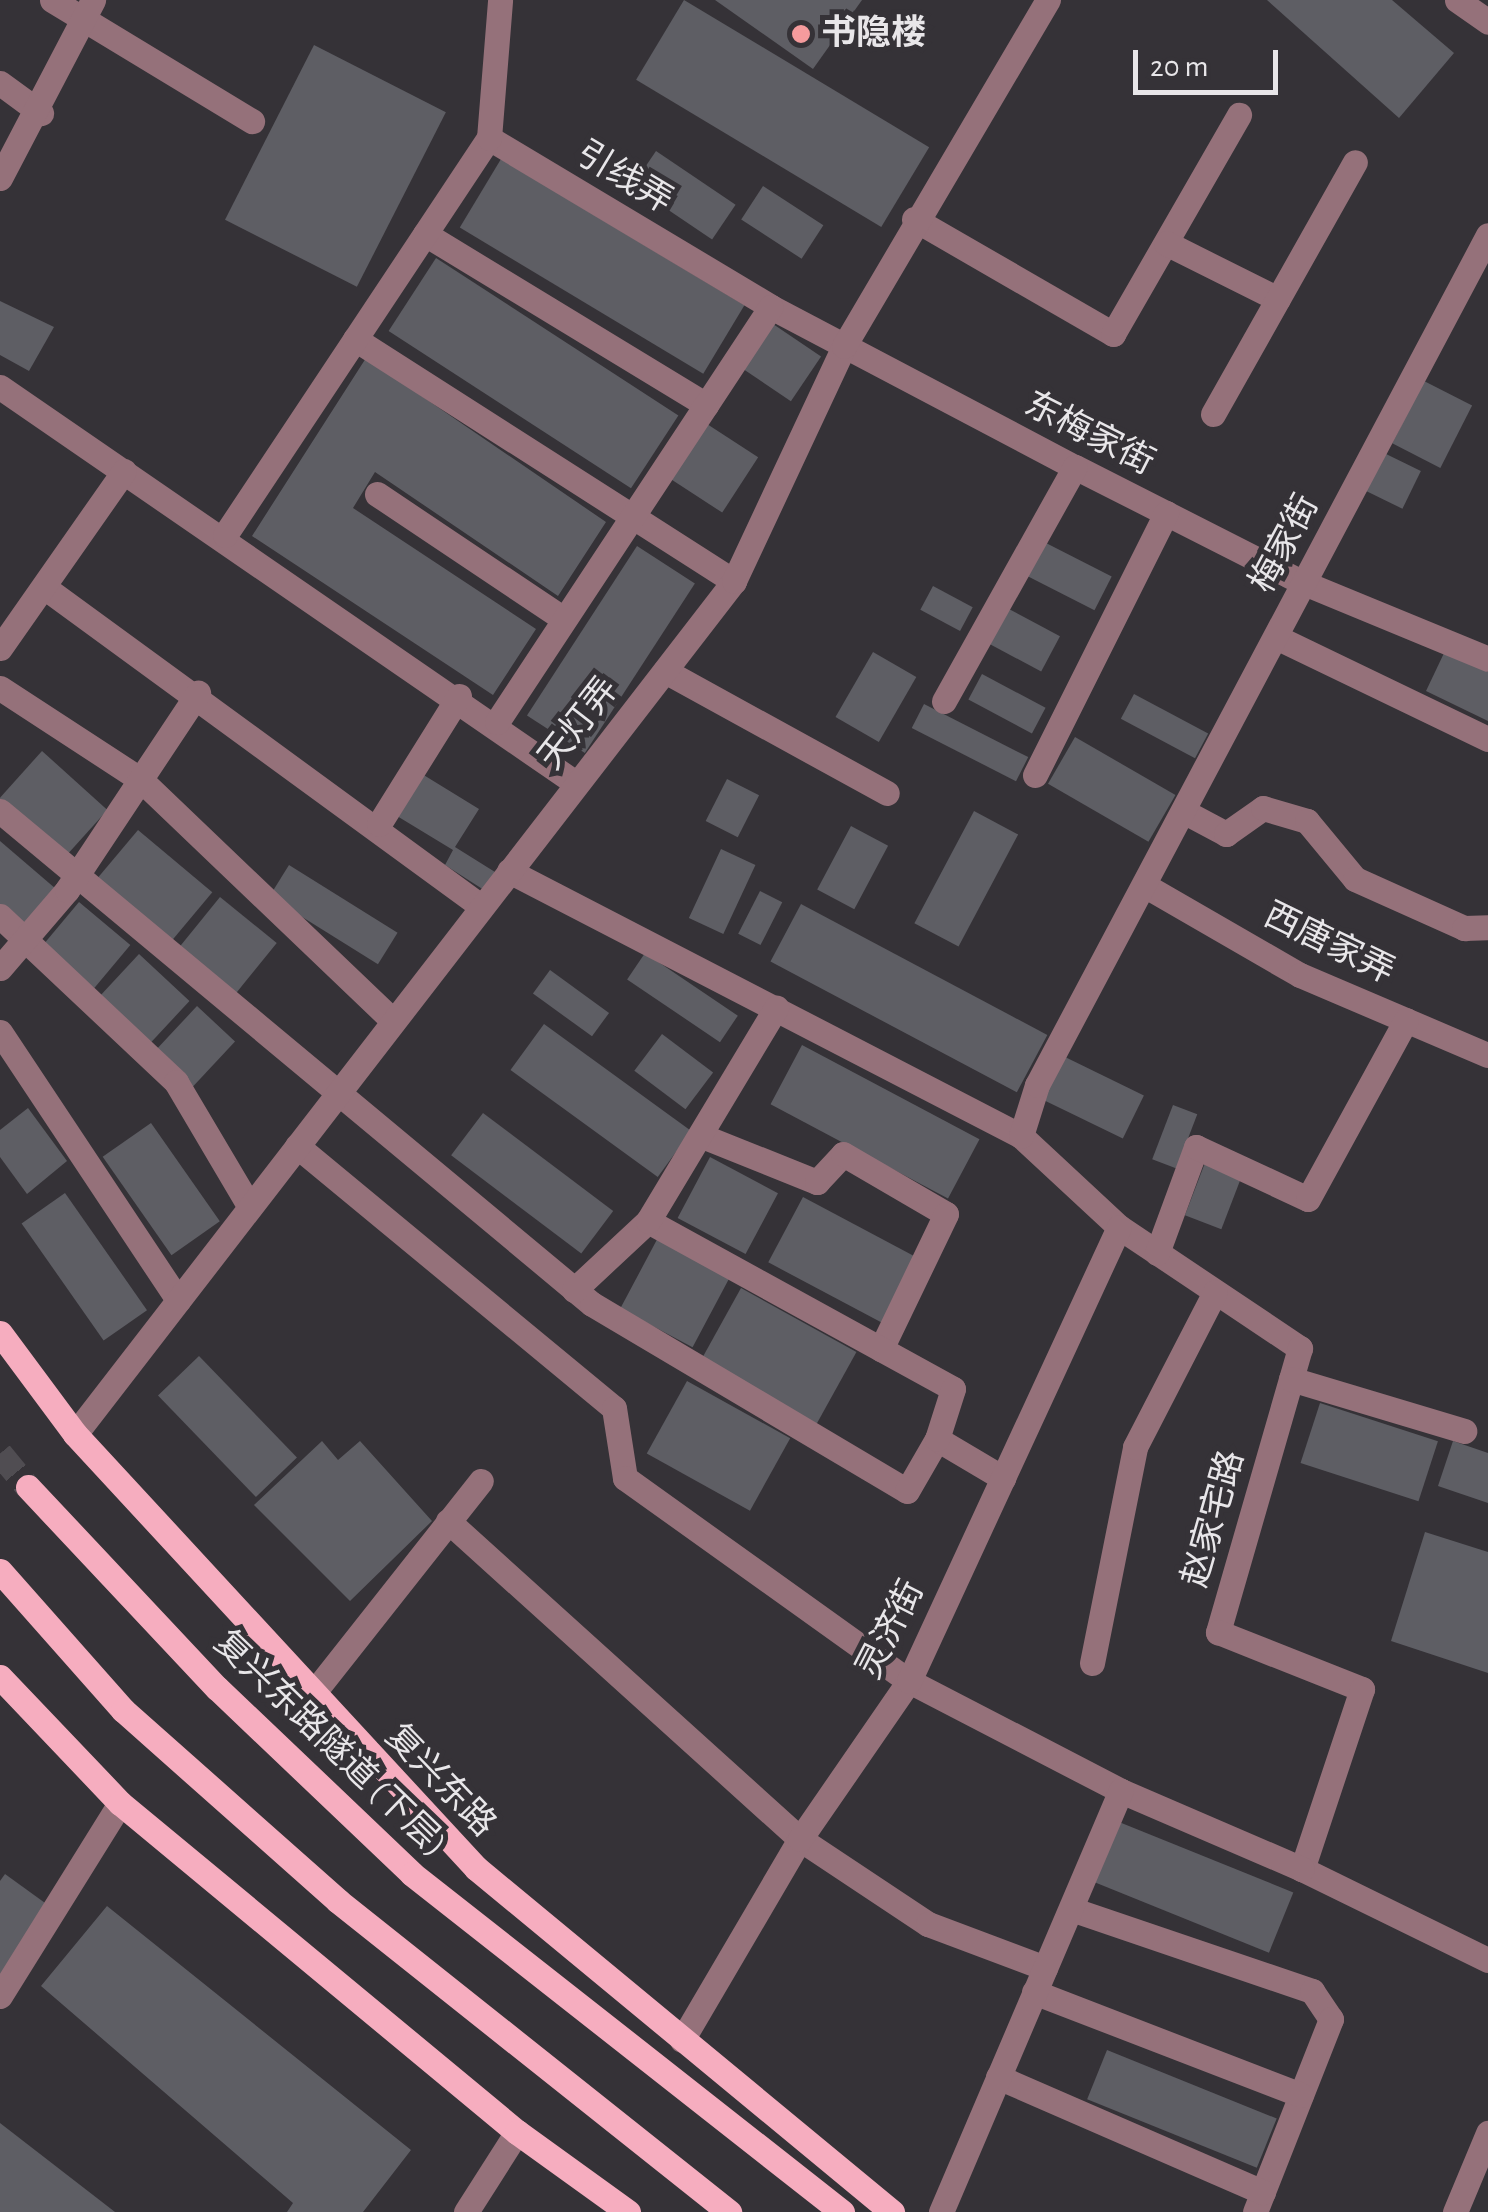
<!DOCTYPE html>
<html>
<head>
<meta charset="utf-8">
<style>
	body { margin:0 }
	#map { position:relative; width:1488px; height:2212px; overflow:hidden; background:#353237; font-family:"Alegreya Sans","Noto Sans SC",sans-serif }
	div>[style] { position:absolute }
	.building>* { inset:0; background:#5e5e64; transform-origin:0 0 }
	.major-tunnel>* { height:25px; margin-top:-12.5px; transform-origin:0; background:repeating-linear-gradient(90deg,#504d52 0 25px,transparent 0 37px) }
	.minor>* { height:25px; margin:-12.5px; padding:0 12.5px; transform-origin:12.5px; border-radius:12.5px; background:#95717a }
	.major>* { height:25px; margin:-12.5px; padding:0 12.5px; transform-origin:12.5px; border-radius:12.5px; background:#f6adbf }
	.dots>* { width:28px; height:28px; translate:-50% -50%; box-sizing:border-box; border:5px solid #353237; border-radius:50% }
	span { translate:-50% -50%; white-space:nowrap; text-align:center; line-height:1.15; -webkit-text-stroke:10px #353237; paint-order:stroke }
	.poi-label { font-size:35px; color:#e8e6e9; font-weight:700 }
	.left { translate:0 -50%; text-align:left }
	.street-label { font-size:35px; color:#e8e6e9 }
	.scale { position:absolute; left:1133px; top:50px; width:145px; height:45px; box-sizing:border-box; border:5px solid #e8e6e9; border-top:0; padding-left:12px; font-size:30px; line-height:35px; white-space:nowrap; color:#e8e6e9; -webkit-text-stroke:8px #353237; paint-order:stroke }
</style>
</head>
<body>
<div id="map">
	<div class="building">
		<i style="left:684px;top:0;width:286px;height:93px;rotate:31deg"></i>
		<i style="clip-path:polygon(715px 0,862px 0,813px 69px)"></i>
		<i style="clip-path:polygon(1267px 0,1392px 0,1454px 53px,1399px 118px)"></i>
		<i style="left:314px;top:45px;width:148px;height:196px;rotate:27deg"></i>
		<i style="left:656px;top:151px;width:96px;height:42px;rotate:34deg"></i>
		<i style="left:501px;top:159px;width:284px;height:80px;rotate:31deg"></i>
		<i style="left:763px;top:186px;width:72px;height:40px;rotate:33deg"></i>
		<i style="left:436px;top:258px;width:289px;height:87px;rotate:33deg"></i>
		<i style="clip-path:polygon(0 301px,54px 327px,29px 371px,0 355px)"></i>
		<i style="left:773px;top:324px;width:58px;height:54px;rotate:34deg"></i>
		<i style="clip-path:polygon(366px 358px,606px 522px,558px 596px,375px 472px,353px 508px,536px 629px,493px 695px,252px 536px)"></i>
		<i style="left:1424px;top:381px;width:54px;height:70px;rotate:27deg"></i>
		<i style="left:707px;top:424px;width:61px;height:66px;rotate:33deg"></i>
		<i style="left:1384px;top:453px;width:41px;height:42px;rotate:26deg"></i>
		<i style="left:1044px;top:542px;width:76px;height:38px;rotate:27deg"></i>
		<i style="left:637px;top:546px;width:69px;height:202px;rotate:33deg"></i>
		<i style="left:933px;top:586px;width:45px;height:27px;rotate:28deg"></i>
		<i style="left:1007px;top:608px;width:60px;height:40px;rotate:28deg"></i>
		<i style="clip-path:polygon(1445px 651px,1488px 672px,1488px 721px,1426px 691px)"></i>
		<i style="left:873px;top:652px;width:50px;height:75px;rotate:30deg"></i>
		<i style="left:982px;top:674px;width:72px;height:29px;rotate:28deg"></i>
		<i style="left:1134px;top:694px;width:84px;height:28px;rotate:28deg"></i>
		<i style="left:924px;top:704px;width:117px;height:27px;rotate:27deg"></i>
		<i style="left:1075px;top:737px;width:116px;height:54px;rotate:30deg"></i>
		<i style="left:42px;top:751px;width:88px;height:65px;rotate:42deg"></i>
		<i style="clip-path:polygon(422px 774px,479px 809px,455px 847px,495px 872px,484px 890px,445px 865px,453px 850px,397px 816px)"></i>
		<i style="left:727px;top:779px;width:36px;height:47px;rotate:27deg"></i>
		<i style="left:974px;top:811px;width:50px;height:127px;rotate:28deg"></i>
		<i style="left:851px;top:826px;width:42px;height:72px;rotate:28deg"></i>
		<i style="left:138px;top:830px;width:97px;height:68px;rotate:40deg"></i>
		<i style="clip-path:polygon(0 841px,56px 889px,23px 928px,0 908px)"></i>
		<i style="left:721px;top:849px;width:38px;height:76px;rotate:25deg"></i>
		<i style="left:289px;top:865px;width:128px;height:37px;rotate:32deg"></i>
		<i style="left:760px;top:891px;width:25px;height:48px;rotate:27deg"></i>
		<i style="left:220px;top:897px;width:73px;height:67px;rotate:39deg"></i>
		<i style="left:79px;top:902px;width:67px;height:56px;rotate:40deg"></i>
		<i style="left:801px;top:904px;width:279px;height:65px;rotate:28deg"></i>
		<i style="left:645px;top:953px;width:112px;height:32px;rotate:34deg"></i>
		<i style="left:139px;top:954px;width:69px;height:60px;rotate:43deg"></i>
		<i style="left:550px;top:970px;width:73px;height:29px;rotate:36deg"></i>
		<i style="left:197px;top:1006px;width:52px;height:62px;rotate:43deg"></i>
		<i style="left:544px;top:1024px;width:182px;height:57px;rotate:36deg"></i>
		<i style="left:662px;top:1034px;width:64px;height:46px;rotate:37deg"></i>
		<i style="left:802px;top:1045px;width:201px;height:67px;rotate:28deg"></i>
		<i style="left:1063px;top:1056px;width:90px;height:48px;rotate:26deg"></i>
		<i style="left:1173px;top:1105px;width:26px;height:58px;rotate:21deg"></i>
		<i style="clip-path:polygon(28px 1108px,67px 1161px,27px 1194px,0 1157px,0 1130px)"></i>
		<i style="left:483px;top:1113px;width:163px;height:53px;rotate:37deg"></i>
		<i style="left:151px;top:1123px;width:120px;height:59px;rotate:55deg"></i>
		<i style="left:710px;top:1157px;width:77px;height:69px;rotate:28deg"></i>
		<i style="left:1205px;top:1163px;width:39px;height:56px;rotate:21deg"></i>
		<i style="left:65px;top:1193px;width:143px;height:53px;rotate:55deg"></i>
		<i style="left:803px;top:1197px;width:131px;height:74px;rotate:28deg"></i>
		<i style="left:661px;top:1232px;width:82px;height:87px;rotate:28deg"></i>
		<i style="left:741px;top:1288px;width:132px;height:82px;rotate:29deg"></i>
		<i style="left:199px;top:1356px;width:141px;height:57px;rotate:46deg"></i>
		<i style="left:687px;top:1381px;width:118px;height:83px;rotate:29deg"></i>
		<i style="left:1320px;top:1403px;width:124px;height:63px;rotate:18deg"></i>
		<i style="clip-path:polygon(322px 1441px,338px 1460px,360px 1441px,432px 1521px,350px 1601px,254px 1505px)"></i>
		<i style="clip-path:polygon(1453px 1441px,1488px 1453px,1488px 1503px,1438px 1486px)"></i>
		<i style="clip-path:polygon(1425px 1532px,1488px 1552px,1488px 1673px,1391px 1641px)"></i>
		<i style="left:1119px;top:1822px;width:188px;height:65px;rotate:22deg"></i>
		<i style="clip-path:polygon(5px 1874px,52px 1908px,0 1977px,0 1881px)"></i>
		<i style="clip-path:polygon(107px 1906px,411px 2150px,363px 2212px,287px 2212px,293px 2203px,41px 1986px)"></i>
		<i style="left:1107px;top:2050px;width:183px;height:53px;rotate:22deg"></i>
		<i style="clip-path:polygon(0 2123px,115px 2212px,0 2212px)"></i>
	</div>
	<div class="major-tunnel">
		<i style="left:0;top:1453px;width:44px;rotate:50.5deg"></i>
	</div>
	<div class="minor">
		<i style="left:52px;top:0;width:234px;rotate:31.2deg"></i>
		<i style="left:1457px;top:0;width:38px;rotate:35deg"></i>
		<i style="left:0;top:83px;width:51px;rotate:36.2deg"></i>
		<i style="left:489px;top:138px;width:329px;rotate:30.9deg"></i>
		<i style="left:771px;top:307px;width:344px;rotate:27.8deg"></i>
		<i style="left:1075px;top:467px;width:257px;rotate:26.9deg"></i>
		<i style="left:1304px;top:583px;width:199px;rotate:22.4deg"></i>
		<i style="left:0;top:178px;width:201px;rotate:-62.4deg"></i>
		<i style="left:914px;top:219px;width:230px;rotate:30deg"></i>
		<i style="left:1113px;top:334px;width:253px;rotate:-60.1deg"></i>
		<i style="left:425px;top:234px;width:329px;rotate:31.3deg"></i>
		<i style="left:1166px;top:243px;width:125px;rotate:26.6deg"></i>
		<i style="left:355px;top:339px;width:450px;rotate:32.6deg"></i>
		<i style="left:0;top:387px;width:700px;rotate:34.53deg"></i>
		<i style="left:1213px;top:414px;width:289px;rotate:-60.6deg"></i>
		<i style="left:377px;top:494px;width:225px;rotate:33.8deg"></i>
		<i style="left:225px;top:535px;width:477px;rotate:-56.4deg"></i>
		<i style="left:489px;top:138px;width:138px;rotate:-85.4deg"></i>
		<i style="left:44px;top:587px;width:542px;rotate:36.15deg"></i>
		<i style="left:1276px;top:637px;width:235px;rotate:25.7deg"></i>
		<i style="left:0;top:648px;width:216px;rotate:-55deg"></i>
		<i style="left:665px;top:671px;width:253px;rotate:28.8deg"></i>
		<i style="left:0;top:688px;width:168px;rotate:33.1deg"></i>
		<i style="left:141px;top:780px;width:349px;rotate:43.7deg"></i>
		<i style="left:944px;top:701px;width:268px;rotate:-60.8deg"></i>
		<i style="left:497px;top:722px;width:497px;rotate:-56.6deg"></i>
		<i style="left:1035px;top:775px;width:293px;rotate:-63.4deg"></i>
		<i style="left:0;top:811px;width:770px;rotate:39.79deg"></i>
		<i style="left:592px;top:1304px;width:366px;rotate:30.7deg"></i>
		<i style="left:907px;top:1491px;width:60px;rotate:-60deg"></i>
		<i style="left:937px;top:1439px;width:77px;rotate:30.6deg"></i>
		<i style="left:1183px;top:811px;width:49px;rotate:28.1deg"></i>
		<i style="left:1226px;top:834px;width:45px;rotate:-35.1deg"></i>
		<i style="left:1263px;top:808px;width:46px;rotate:16.5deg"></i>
		<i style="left:1307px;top:821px;width:75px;rotate:50.4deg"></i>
		<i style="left:1355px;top:879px;width:120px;rotate:24.2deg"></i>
		<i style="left:1464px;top:928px;width:24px;rotate:-2deg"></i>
		<i style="left:379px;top:824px;width:151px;rotate:-58deg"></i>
		<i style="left:509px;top:871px;width:577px;rotate:27.37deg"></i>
		<i style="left:1021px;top:1136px;width:134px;rotate:42.9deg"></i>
		<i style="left:1119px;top:1227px;width:218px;rotate:33.8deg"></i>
		<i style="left:1300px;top:1348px;width:296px;rotate:106.1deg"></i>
		<i style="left:1218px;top:1632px;width:155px;rotate:21.6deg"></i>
		<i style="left:1362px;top:1689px;width:190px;rotate:108.4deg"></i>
		<i style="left:1302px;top:1869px;width:207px;rotate:26.1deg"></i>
		<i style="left:1144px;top:885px;width:180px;rotate:30deg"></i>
		<i style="left:1300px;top:975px;width:204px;rotate:23.1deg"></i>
		<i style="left:0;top:916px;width:242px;rotate:43.3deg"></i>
		<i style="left:176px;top:1082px;width:145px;rotate:59.4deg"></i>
		<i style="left:0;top:968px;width:103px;rotate:-49.3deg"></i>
		<i style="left:67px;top:890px;width:237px;rotate:-56.4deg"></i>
		<i style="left:0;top:1032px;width:322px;rotate:56.4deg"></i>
		<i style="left:702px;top:1136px;width:124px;rotate:21.8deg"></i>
		<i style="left:817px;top:1182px;width:38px;rotate:-47deg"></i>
		<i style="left:843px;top:1154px;width:119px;rotate:30.2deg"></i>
		<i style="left:946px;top:1214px;width:150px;rotate:115.7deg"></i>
		<i style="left:1021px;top:1136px;width:53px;rotate:-72.6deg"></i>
		<i style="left:1037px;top:1085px;width:962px;rotate:-62.05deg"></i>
		<i style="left:297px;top:1146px;width:411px;rotate:39.6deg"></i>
		<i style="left:614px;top:1408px;width:71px;rotate:81.1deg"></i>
		<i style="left:625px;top:1478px;width:349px;rotate:35.6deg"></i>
		<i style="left:909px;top:1681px;width:239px;rotate:27.4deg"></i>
		<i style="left:1121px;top:1791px;width:197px;rotate:23.3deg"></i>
		<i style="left:648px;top:1221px;width:348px;rotate:28.8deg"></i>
		<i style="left:953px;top:1389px;width:52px;rotate:107.7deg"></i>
		<i style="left:1157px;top:1253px;width:113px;rotate:-69.8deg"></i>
		<i style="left:1196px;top:1147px;width:123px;rotate:24.9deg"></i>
		<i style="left:1308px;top:1199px;width:204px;rotate:-61.3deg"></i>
		<i style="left:574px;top:1290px;width:101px;rotate:-43deg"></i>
		<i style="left:648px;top:1221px;width:249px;rotate:-59deg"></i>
		<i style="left:1291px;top:1379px;width:181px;rotate:16.7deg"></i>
		<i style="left:75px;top:1434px;width:1078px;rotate:-52.31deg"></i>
		<i style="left:734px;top:581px;width:259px;rotate:-64.9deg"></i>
		<i style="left:844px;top:346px;width:402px;rotate:-59.5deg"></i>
		<i style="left:448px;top:1521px;width:474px;rotate:42.1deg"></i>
		<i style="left:800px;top:1839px;width:154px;rotate:33.6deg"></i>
		<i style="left:928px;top:1924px;width:125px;rotate:20.6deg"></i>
		<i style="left:1092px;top:1663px;width:220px;rotate:-78.7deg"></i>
		<i style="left:1135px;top:1447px;width:174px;rotate:-62.7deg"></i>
		<i style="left:311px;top:1696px;width:274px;rotate:-51.7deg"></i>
		<i style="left:1071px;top:1909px;width:255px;rotate:18.8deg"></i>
		<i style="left:1312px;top:1991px;width:34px;rotate:56deg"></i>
		<i style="left:1331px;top:2019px;width:207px;rotate:111.5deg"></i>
		<i style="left:1034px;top:1992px;width:286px;rotate:21.1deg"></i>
		<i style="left:0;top:1996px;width:227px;rotate:-58.1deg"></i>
		<i style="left:682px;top:2040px;width:233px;rotate:-59.6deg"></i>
		<i style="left:800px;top:1839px;width:192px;rotate:-55.4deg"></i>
		<i style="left:909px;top:1681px;width:500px;rotate:-65.18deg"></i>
		<i style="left:998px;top:2077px;width:289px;rotate:23.5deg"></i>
		<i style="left:466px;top:2212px;width:95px;rotate:-57.5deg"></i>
		<i style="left:941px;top:2212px;width:458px;rotate:-66.9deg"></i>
		<i style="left:1455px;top:2212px;width:86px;rotate:-67.3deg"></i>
	</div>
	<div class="major">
		<i style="left:0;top:1333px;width:126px;rotate:53.4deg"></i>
		<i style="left:75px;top:1434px;width:591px;rotate:47.26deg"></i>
		<i style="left:476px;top:1868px;width:540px;rotate:39.59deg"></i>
		<i style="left:28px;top:1487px;width:276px;rotate:46.8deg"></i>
		<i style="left:217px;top:1688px;width:269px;rotate:43.6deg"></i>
		<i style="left:412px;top:1874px;width:547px;rotate:38.17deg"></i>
		<i style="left:0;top:1571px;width:186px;rotate:48.5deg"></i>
		<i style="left:123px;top:1710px;width:288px;rotate:41.6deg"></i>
		<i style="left:338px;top:1901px;width:500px;rotate:38.5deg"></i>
		<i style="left:0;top:1677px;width:174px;rotate:46.4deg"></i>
		<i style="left:120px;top:1803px;width:516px;rotate:39.65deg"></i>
		<i style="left:517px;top:2132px;width:137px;rotate:35.8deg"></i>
	</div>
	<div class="dots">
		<i style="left:801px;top:34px;background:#f59b9d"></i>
	</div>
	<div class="poi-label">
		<span class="left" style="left:821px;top:34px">书隐楼</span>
	</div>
	<div class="street-label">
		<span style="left:624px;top:178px;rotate:31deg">引线弄</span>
		<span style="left:1089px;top:434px;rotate:27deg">东梅家街</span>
		<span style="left:1285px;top:544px;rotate:-62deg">梅家街</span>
		<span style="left:579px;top:724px;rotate:-52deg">天灯弄</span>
		<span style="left:1329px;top:944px;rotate:26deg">西唐家弄</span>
		<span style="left:1214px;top:1519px;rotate:-74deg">赵家宅路</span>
		<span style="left:891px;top:1630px;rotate:-63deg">灵济街</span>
		<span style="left:330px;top:1744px;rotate:44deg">复兴东路隧道 (下层)</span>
		<span style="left:440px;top:1781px;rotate:46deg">复兴东路</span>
	</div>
	<div class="scale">20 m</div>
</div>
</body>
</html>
